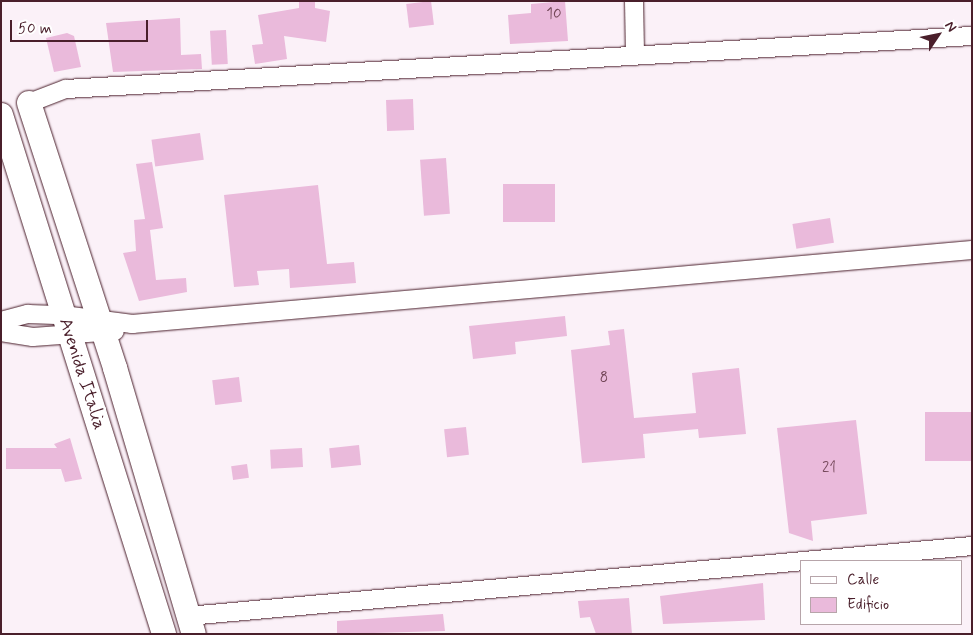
<!DOCTYPE html>
<html>
<head>
<meta charset="utf-8">
<style>
	body { margin:0 }
	#map { position:relative; width:973px; height:635px; overflow:hidden; background:#fbf1f8; font-family:Mynerve,sans-serif }
	div>[style] { position:absolute }
	.building>* { inset:0; background:#eabadb; transform-origin:0 0 }
	.roads { filter:drop-shadow(0 0 1px #4a1f2b) drop-shadow(0 0 1px #4a1f2b) }
	.minor>* { height:18px; margin:-9px; padding:0 9px; transform-origin:9px; border-radius:9px; background:#fff }
	.secondary>* { height:24px; margin:-12px; padding:0 12px; transform-origin:12px; border-radius:12px; background:#fff }
	span { translate:-50% -50%; white-space:nowrap; text-align:center; line-height:1.15; -webkit-text-stroke:5px #fff; paint-order:stroke }
	.number-label { font-size:15px; color:#724657 }
	.number-label span { -webkit-text-stroke-width:0 }
	.street-label { font-size:18px; color:#4a1f2b }
	.frame { position:absolute; inset:0; border:2px solid #4a1f2b; pointer-events:none }
	.legend { position:absolute; left:800px; top:560px; width:162px; height:65px; box-sizing:border-box; background:#fff; border:1px solid #b7a5aa; margin:0; padding:6px 9px; list-style:none; font-size:15px; color:#4a1f2b }
	.legend li { display:flex; align-items:center; gap:10px; height:25px }
	.legend b { width:25px; border:1px solid #b7a5aa }
	.north { position:absolute; left:913px; top:10px; width:50px; height:50px; -webkit-text-stroke:4px #fff; paint-order:stroke; rotate:56deg; font-size:14px; font-weight:700; line-height:20px; text-align:center; color:#4a1f2b }
	.north::after { content:''; display:block; margin:auto; width:18px; height:22px; background:#4a1f2b; clip-path:polygon(50% 0,100% 100%,50% 72%,0 100%) }
	.scale { position:absolute; left:10px; top:20px; width:138px; height:22px; box-sizing:border-box; border:2px solid #4a1f2b; border-top:0; padding-left:6px; font-size:15px; line-height:18px; white-space:nowrap; color:#4a1f2b; -webkit-text-stroke:4px #fff; paint-order:stroke }
</style>
</head>
<body>
<div id="map">
	<div class="building">
		<i style="clip-path:polygon(299px 1px,315px 1px,315px 8px,330px 11px,326px 42px,284px 36px,287px 59px,255px 64px,252px 45px,263px 44px,258px 15px,299px 8px)"></i>
		<i style="left:431px;top:1px;width:24px;height:25px;rotate:83deg"></i>
		<i style="clip-path:polygon(565px 1px,568px 41px,510px 44px,508px 15px,531px 13px,531px 4px)"></i>
		<i style="clip-path:polygon(180px 18px,181px 55px,201px 54px,202px 69px,113px 72px,106px 23px)"></i>
		<i style="left:226px;top:30px;width:34px;height:16px;rotate:87deg"></i>
		<i style="clip-path:polygon(67px 33px,74px 36px,81px 67px,54px 72px,46px 38px)"></i>
		<i style="left:413px;top:99px;width:31px;height:27px;rotate:88deg"></i>
		<i style="left:200px;top:133px;width:27px;height:49px;rotate:82deg"></i>
		<i style="left:446px;top:158px;width:56px;height:26px;rotate:86deg"></i>
		<i style="clip-path:polygon(152px 162px,163px 228px,150px 230px,156px 280px,186px 278px,187px 292px,139px 301px,123px 253px,136px 251px,134px 220px,145px 219px,136px 164px)"></i>
		<i style="left:555px;top:184px;width:38px;height:52px;rotate:90deg"></i>
		<i style="clip-path:polygon(318px 185px,327px 264px,354px 262px,356px 283px,290px 288px,289px 269px,257px 271px,259px 285px,234px 287px,224px 195px)"></i>
		<i style="left:830px;top:218px;width:25px;height:38px;rotate:81deg"></i>
		<i style="clip-path:polygon(565px 316px,567px 336px,515px 342px,516px 354px,473px 359px,469px 326px)"></i>
		<i style="clip-path:polygon(624px 329px,634px 418px,696px 413px,692px 373px,739px 368px,746px 434px,699px 438px,698px 429px,643px 434px,645px 458px,582px 463px,571px 350px,610px 345px,608px 331px)"></i>
		<i style="left:239px;top:377px;width:25px;height:27px;rotate:83deg"></i>
		<i style="left:972px;top:412px;width:49px;height:47px;rotate:90deg"></i>
		<i style="clip-path:polygon(856px 420px,867px 514px,811px 521px,813px 541px,789px 533px,777px 428px)"></i>
		<i style="left:466px;top:427px;width:28px;height:22px;rotate:84deg"></i>
		<i style="clip-path:polygon(70px 438px,82px 479px,65px 482px,61px 469px,6px 469px,6px 448px,57px 448px,54px 444px)"></i>
		<i style="left:359px;top:445px;width:20px;height:30px;rotate:84deg"></i>
		<i style="left:302px;top:448px;width:19px;height:32px;rotate:87deg"></i>
		<i style="left:247px;top:464px;width:14px;height:16px;rotate:82deg"></i>
		<i style="clip-path:polygon(763px 583px,765px 620px,663px 624px,660px 596px)"></i>
		<i style="clip-path:polygon(629px 598px,632px 634px,596px 634px,590px 617px,580px 618px,578px 601px)"></i>
		<i style="clip-path:polygon(443px 614px,445px 631px,337px 634px,337px 621px)"></i>
	</div>
	<div class="roads">
		<div class="minor">
			<i style="left:634px;top:1px;width:52px;rotate:88.9deg"></i>
			<i style="left:29px;top:103px;width:40px;rotate:-21deg"></i>
			<i style="left:66px;top:89px;width:908px;rotate:-3.35deg"></i>
			<i style="left:1px;top:321px;width:28px;rotate:-15deg"></i>
			<i style="left:28px;top:314px;width:35px;rotate:2deg"></i>
			<i style="left:63px;top:315px;width:70px;rotate:7.4deg"></i>
			<i style="left:132px;top:324px;width:843px;rotate:-5.03deg"></i>
			<i style="left:1px;top:332px;width:32px;rotate:9deg"></i>
			<i style="left:33px;top:337px;width:82px;rotate:-4.2deg"></i>
			<i style="left:188px;top:616px;width:787px;rotate:-5.1deg"></i>
		</div>
		<div class="secondary">
			<i style="left:29px;top:103px;width:279px;rotate:72deg"></i>
			<i style="left:115px;top:368px;width:277px;rotate:73.5deg"></i>
			<i style="left:1px;top:115px;width:544px;rotate:72.56deg"></i>
		</div>
	</div>
	<div class="number-label">
		<span style="left:554px;top:15px">10</span>
		<span style="left:604px;top:379px">8</span>
		<span style="left:829px;top:469px">21</span>
	</div>
	<div class="street-label">
		<span style="left:82px;top:374px;rotate:72deg">Avenida Italia</span>
	</div>
	<div class="frame"></div>
	<ul class="legend">
	<li><b style="height:6px;background:#fff"></b>Calle</li>
	<li><b style="height:14px;background:#eabadb"></b>Edificio</li>
	</ul>
	<div class="north">N</div>
	<div class="scale">50 m</div>
</div>
</body>
</html>
